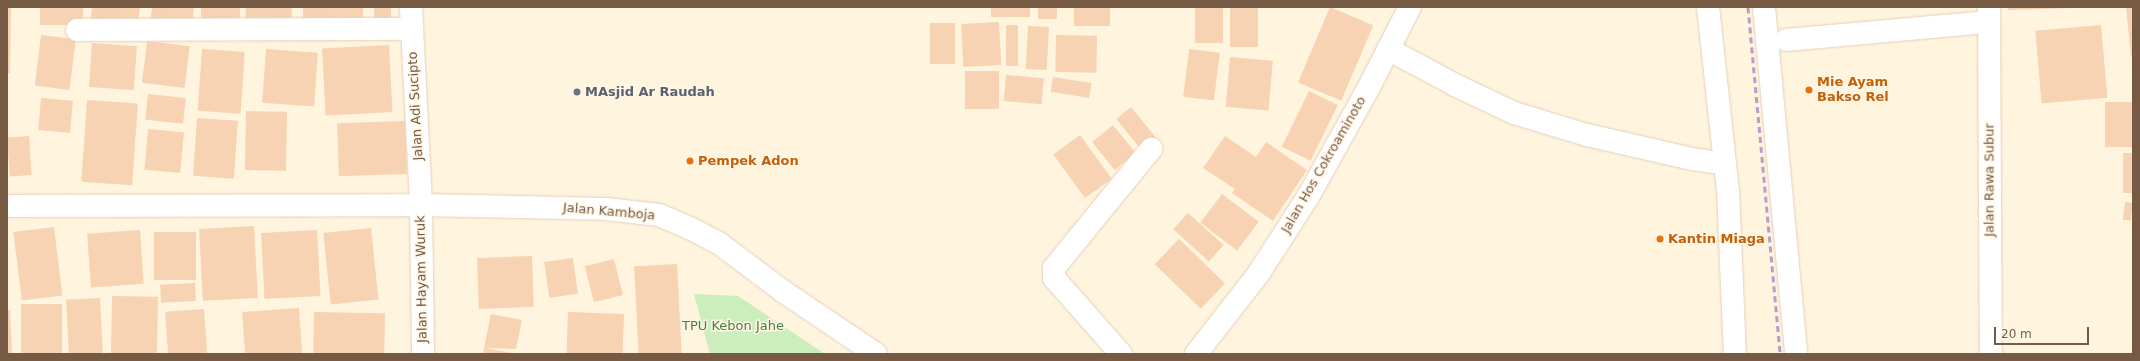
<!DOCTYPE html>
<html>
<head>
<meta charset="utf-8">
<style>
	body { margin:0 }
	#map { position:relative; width:2140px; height:361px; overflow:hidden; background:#fff4de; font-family:"DejaVu Sans",sans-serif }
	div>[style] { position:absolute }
	.green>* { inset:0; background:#ccedbc }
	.building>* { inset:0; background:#f7d3b3; transform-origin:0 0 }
	.roads { filter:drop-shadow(0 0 1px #e3d0ba) drop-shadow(0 0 1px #e3d0ba) }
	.minor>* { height:22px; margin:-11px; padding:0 11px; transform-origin:11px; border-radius:11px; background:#fff }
	.rail>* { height:3px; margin-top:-1.5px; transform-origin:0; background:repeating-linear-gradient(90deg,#b79dc8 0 6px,transparent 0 10px) }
	.dots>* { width:11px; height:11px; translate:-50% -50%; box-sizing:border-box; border:2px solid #fff7e7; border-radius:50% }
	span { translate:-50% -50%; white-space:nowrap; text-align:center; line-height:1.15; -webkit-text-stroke:3px #fff7e7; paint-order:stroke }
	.food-label { font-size:13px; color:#c56008; font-weight:700 }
	.left { translate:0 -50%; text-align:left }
	.worship-label { font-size:13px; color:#5b616d; font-weight:700 }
	.street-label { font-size:13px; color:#775a44 }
	.park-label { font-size:13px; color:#4a7e3b }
	.frame { position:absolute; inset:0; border:8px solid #775a44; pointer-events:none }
	.scale { position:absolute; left:1994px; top:327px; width:95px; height:18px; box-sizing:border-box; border:2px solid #775a44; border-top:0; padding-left:5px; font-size:12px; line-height:14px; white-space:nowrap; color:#775a44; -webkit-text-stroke:3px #fff7e7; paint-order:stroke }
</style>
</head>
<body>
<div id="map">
	<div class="green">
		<i style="clip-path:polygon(694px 294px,738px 296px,825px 354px,710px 354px)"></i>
	</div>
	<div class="building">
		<i style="clip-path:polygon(7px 7px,11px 7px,10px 73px,7px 73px)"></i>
		<i style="left:40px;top:7px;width:43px;height:18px"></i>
		<i style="clip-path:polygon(92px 7px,140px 7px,138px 23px,91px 19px)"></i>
		<i style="clip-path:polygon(152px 7px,194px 7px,192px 27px,150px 23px)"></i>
		<i style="left:201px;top:7px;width:39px;height:16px"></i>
		<i style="clip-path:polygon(246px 7px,292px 7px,291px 26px,245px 23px)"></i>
		<i style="left:303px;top:7px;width:60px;height:19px"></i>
		<i style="left:374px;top:7px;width:17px;height:17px"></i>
		<i style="left:991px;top:7px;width:39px;height:10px"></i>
		<i style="left:1038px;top:7px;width:19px;height:12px"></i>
		<i style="left:1074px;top:7px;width:36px;height:19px"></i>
		<i style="left:1195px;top:7px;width:28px;height:36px"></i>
		<i style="left:1230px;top:7px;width:28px;height:40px"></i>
		<i style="left:1330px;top:7px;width:47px;height:82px;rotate:23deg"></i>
		<i style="clip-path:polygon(2008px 7px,2076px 7px,2076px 8px,2008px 10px)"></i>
		<i style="clip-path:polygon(2126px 7px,2133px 7px,2133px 56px,2131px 56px)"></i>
		<i style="left:999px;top:22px;width:43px;height:38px;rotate:87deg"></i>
		<i style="left:955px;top:23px;width:41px;height:25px;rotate:90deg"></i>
		<i style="left:1006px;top:25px;width:12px;height:41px"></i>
		<i style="left:2101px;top:25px;width:73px;height:66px;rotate:85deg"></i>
		<i style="left:1028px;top:26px;width:21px;height:43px;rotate:3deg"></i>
		<i style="left:41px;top:35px;width:35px;height:51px;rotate:7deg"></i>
		<i style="left:1056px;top:35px;width:41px;height:37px;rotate:1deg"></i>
		<i style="left:147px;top:41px;width:43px;height:42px;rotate:7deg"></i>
		<i style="left:92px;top:43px;width:45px;height:44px;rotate:4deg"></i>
		<i style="left:389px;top:45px;width:67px;height:67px;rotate:87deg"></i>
		<i style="left:202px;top:49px;width:43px;height:62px;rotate:4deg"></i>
		<i style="left:266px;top:49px;width:52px;height:54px;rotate:4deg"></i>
		<i style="left:1189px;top:49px;width:31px;height:48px;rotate:7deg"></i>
		<i style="left:1230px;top:57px;width:43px;height:50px;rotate:5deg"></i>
		<i style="left:965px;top:71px;width:34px;height:38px"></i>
		<i style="left:1006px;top:75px;width:38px;height:26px;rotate:5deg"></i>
		<i style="left:1053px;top:77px;width:39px;height:15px;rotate:9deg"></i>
		<i style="left:1309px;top:91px;width:32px;height:62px;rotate:26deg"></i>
		<i style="left:148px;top:94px;width:38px;height:26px;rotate:6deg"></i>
		<i style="left:41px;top:98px;width:32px;height:32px;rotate:5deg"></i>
		<i style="left:87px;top:100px;width:51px;height:82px;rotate:4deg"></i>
		<i style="left:2133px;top:102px;width:45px;height:28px;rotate:90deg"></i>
		<i style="left:1131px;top:107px;width:40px;height:19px;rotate:51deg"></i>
		<i style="left:246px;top:111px;width:41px;height:59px;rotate:1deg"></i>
		<i style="left:197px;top:118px;width:41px;height:58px;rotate:4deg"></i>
		<i style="left:405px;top:121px;width:53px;height:68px;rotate:88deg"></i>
		<i style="left:1113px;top:125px;width:36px;height:27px;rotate:51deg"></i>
		<i style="left:148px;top:129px;width:36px;height:41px;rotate:5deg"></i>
		<i style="left:1080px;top:135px;width:54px;height:33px;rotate:54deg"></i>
		<i style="left:29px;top:136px;width:39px;height:22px;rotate:86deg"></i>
		<i style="clip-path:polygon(1225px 136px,1256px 157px,1266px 142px,1307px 170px,1273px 221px,1232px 193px,1235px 189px,1203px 168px)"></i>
		<i style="left:2123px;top:153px;width:10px;height:40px"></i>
		<i style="left:1222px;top:194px;width:46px;height:36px;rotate:37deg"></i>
		<i style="left:2125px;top:202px;width:8px;height:18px;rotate:7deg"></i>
		<i style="left:1188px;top:213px;width:48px;height:22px;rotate:42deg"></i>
		<i style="left:254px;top:226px;width:72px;height:55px;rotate:87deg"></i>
		<i style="left:54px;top:227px;width:69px;height:41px;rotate:83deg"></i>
		<i style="left:371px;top:228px;width:72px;height:48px;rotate:84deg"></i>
		<i style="left:140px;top:230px;width:54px;height:53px;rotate:86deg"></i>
		<i style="left:317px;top:230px;width:66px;height:56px;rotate:87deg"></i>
		<i style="left:154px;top:232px;width:42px;height:48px"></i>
		<i style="left:1179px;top:239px;width:64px;height:35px;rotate:44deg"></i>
		<i style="left:532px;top:256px;width:51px;height:55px;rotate:88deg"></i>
		<i style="left:573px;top:258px;width:36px;height:29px;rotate:82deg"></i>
		<i style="left:614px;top:259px;width:37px;height:30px;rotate:76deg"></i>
		<i style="left:677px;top:264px;width:90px;height:43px;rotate:87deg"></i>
		<i style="left:195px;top:283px;width:18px;height:35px;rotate:87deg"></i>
		<i style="left:112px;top:296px;width:46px;height:58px;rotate:1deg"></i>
		<i style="left:100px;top:298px;width:56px;height:34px;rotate:87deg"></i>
		<i style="left:21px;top:304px;width:41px;height:50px"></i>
		<i style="left:299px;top:308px;width:46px;height:57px;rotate:86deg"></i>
		<i style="left:204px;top:309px;width:45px;height:39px;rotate:86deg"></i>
		<i style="clip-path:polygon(7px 310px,10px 310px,12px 354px,7px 354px)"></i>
		<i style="left:314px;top:312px;width:71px;height:42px;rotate:1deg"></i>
		<i style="left:568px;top:312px;width:56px;height:42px;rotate:2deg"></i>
		<i style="clip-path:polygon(491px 314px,522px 320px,516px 349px,484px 348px)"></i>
		<i style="clip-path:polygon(484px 348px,513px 353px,512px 354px,483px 354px)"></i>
	</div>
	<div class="roads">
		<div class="minor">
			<i style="left:411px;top:7px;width:198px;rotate:87.1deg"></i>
			<i style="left:421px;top:205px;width:149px;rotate:89.2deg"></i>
			<i style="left:1708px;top:7px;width:184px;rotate:83.8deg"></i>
			<i style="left:1728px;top:190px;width:164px;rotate:87.6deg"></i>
			<i style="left:1764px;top:7px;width:348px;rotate:84.7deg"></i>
			<i style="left:1989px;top:7px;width:347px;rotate:89.7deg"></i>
			<i style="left:77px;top:30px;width:335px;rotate:-0.2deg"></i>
			<i style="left:1786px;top:40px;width:204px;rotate:-5.1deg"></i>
			<i style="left:1388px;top:49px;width:76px;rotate:28.2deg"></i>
			<i style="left:1455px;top:85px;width:65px;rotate:25.4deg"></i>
			<i style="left:1514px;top:113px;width:76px;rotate:16.8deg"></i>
			<i style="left:1587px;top:135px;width:109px;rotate:12.8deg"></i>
			<i style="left:1693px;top:159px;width:32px;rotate:9deg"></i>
			<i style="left:7px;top:206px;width:414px;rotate:-0.1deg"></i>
			<i style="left:421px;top:205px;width:185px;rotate:1.2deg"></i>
			<i style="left:606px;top:209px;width:53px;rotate:6.5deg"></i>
			<i style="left:659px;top:215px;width:34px;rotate:23deg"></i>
			<i style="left:690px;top:228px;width:34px;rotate:28deg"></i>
			<i style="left:720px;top:244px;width:80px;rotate:36.9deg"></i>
			<i style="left:784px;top:292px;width:111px;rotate:34deg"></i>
			<i style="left:1121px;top:354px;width:101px;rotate:-131.4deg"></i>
			<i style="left:1054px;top:278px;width:10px;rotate:-90deg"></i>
			<i style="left:1054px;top:268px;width:154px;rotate:-50.8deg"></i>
			<i style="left:1196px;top:354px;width:103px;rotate:-52.1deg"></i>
			<i style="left:1259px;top:273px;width:93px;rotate:-57.3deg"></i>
			<i style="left:1309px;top:195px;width:124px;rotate:-60.9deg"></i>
			<i style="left:1369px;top:87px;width:90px;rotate:-62.9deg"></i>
		</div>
	</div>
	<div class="rail">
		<i style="left:1748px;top:7px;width:348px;rotate:84.7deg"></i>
	</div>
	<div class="dots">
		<i style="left:1809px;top:90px;background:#e8710a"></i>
		<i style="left:577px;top:92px;background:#6b7280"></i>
		<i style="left:690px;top:161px;background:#e8710a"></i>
		<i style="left:1660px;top:239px;background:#e8710a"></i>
	</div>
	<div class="food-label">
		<span class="left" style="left:1817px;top:90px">Mie Ayam<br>Bakso Rel</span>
		<span class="left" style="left:698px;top:161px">Pempek Adon</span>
		<span class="left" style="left:1668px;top:239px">Kantin Miaga</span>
	</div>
	<div class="worship-label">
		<span class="left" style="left:585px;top:92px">MAsjid Ar Raudah</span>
	</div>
	<div class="street-label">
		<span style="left:416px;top:106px;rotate:-93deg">Jalan Adi Sucipto</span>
		<span style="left:1324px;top:165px;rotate:-60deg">Jalan Hos Cokroaminoto</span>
		<span style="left:1990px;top:180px;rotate:-90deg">Jalan Rawa Subur</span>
		<span style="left:609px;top:212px;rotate:5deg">Jalan Kamboja</span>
		<span style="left:422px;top:279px;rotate:-91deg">Jalan Hayam Wuruk</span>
	</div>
	<div class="park-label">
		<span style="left:733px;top:326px">TPU Kebon Jahe</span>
	</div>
	<div class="frame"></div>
	<div class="scale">20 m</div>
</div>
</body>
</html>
